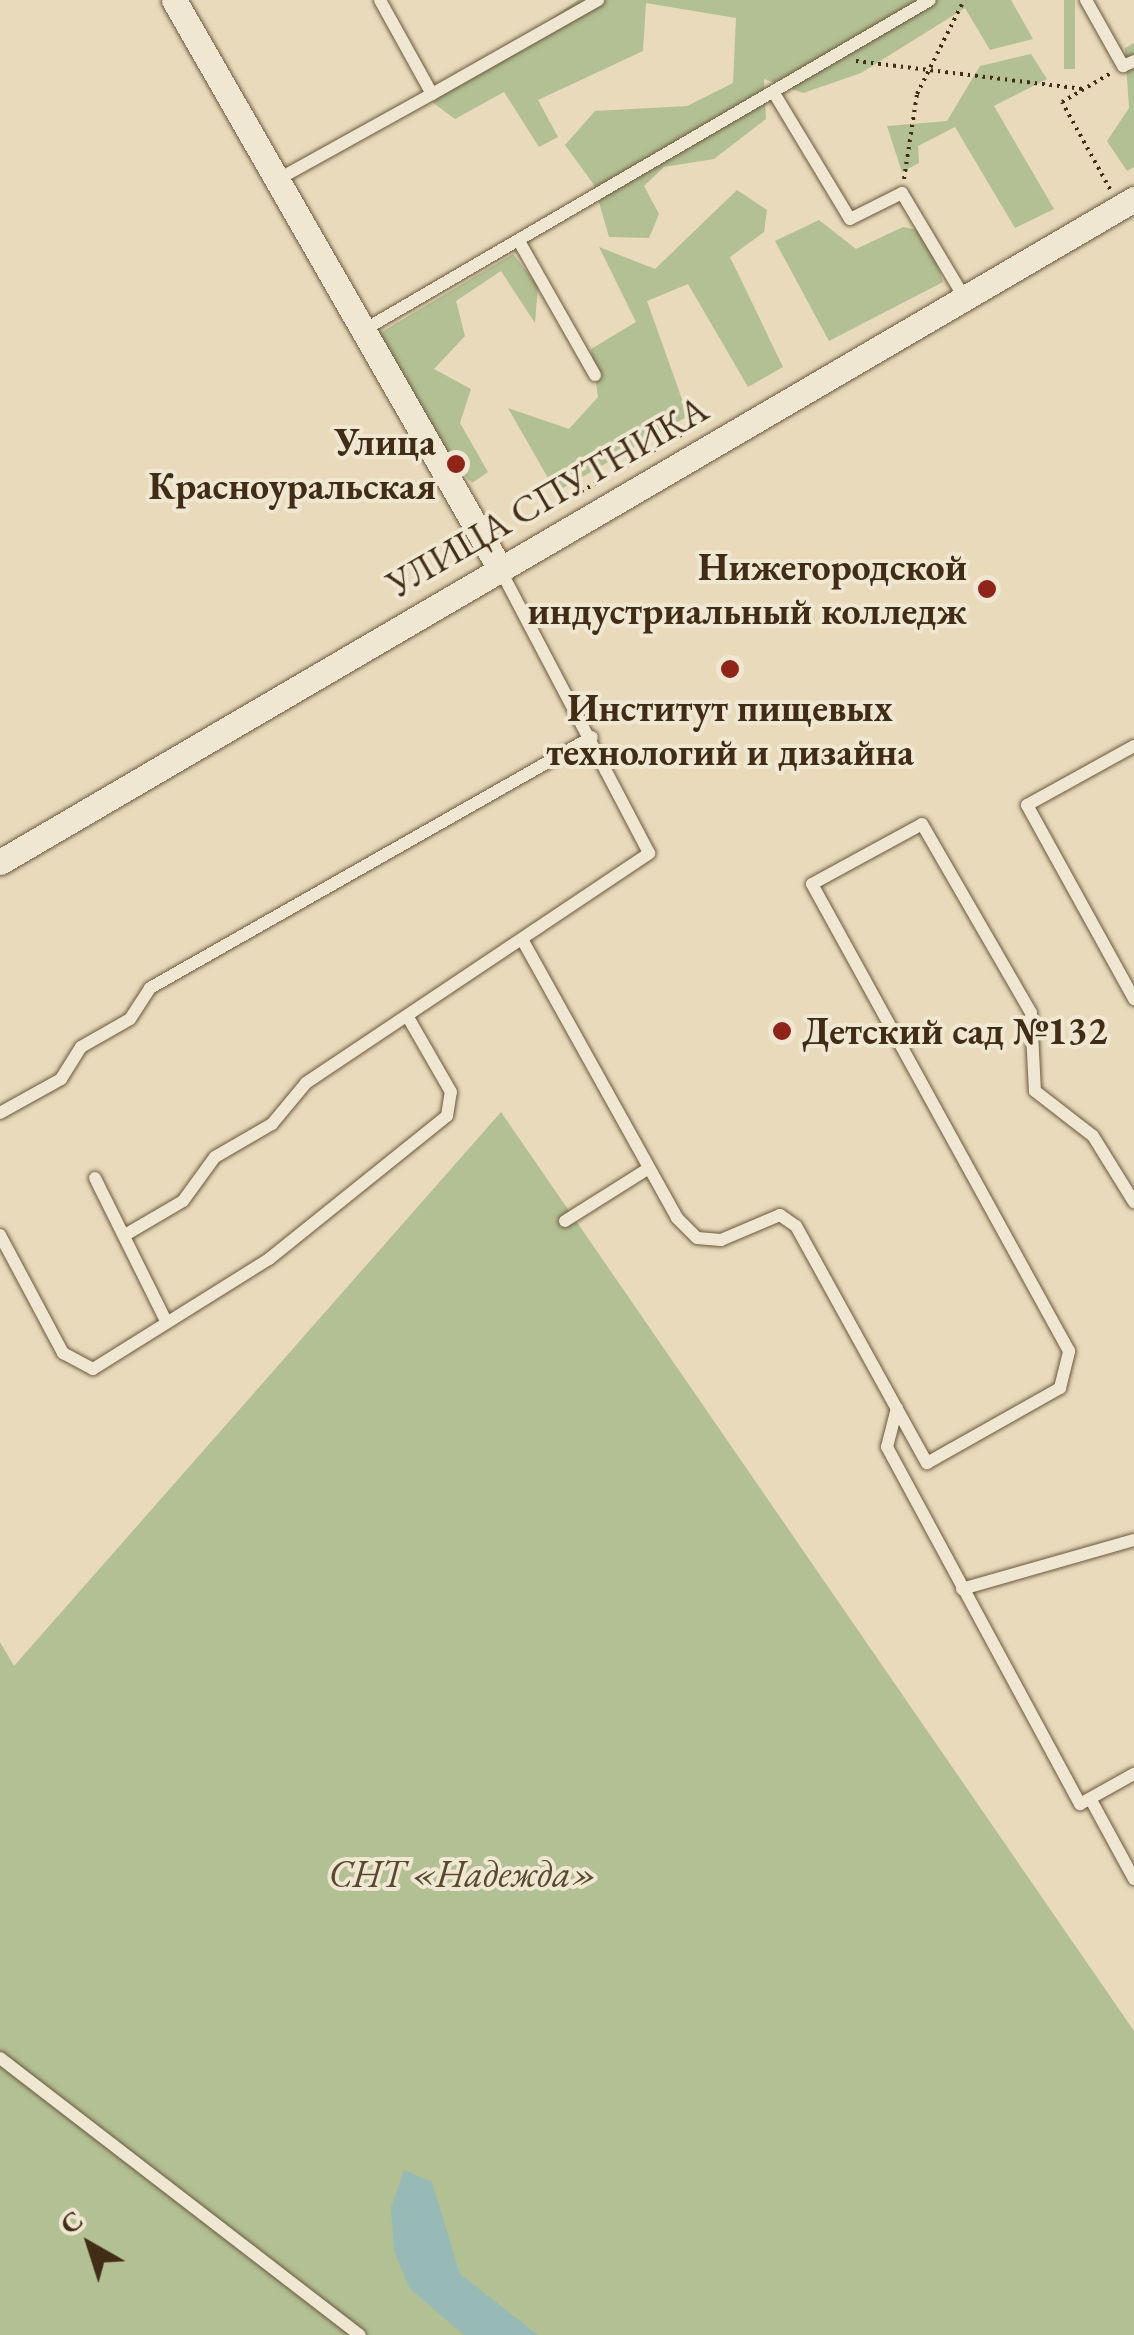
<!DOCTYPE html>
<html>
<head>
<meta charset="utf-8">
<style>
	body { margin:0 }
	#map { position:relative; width:1134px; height:2335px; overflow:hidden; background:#e8dabb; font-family:"EB Garamond",serif }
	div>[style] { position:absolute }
	.green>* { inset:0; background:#b2c093; transform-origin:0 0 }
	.water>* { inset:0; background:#98bab6 }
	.path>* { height:4px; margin-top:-2px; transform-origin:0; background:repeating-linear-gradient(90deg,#412d15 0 2.5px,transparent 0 7.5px) }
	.roads { filter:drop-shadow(0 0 2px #6b583e) drop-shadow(0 0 2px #6b583e) }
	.service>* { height:12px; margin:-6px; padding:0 6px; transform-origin:6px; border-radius:6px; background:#f0e7d3 }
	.minor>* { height:25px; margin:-12.5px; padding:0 12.5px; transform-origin:12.5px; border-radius:12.5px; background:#f0e7d3 }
	.dots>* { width:28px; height:28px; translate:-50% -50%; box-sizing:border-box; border:5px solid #f0e7d3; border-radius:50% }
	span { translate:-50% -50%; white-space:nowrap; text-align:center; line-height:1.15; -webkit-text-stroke:8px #f0e7d3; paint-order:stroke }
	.poi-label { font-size:38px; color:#412d15; font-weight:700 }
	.right { translate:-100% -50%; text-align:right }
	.left { translate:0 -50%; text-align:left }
	.street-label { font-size:38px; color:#412d15 }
	.park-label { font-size:38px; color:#584a2e; font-style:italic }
	.north { position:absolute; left:40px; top:2195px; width:100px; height:100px; -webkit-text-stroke:8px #f0e7d3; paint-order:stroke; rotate:321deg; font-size:28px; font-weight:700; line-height:40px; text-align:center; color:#412d15 }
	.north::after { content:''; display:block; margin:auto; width:35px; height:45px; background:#412d15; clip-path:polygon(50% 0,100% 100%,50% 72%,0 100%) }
</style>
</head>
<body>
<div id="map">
	<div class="green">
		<i style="clip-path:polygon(578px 0,1011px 0,1033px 39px,990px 50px,965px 8px,861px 73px,803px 93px,764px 79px,766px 119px,714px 159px,664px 167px,644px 186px,659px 214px,649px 238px,609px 237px,594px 185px,565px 145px,595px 111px,687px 106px,733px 83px,736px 18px,646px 3px,643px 51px,538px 100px,558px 137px,539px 147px,504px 92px,455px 119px,432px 102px)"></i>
		<i style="left:1064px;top:0;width:11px;height:69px"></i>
		<i style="clip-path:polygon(1134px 43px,1134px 167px,1127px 171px,1107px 141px,1129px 108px,1125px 48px)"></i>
		<i style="clip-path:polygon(1031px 54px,1047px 79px,994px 106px,1054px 209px,1015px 228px,955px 127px,918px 146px,919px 163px,902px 172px,887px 126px,947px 121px,980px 66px)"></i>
		<i style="clip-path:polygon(737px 190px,767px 210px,764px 232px,730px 257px,783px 367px,748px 387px,688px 284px,647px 301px,688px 416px,556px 492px,508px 408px,569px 429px,598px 397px,591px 349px,636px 322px,599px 247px,655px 269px)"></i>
		<i style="clip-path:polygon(819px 220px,856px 249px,903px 227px,927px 232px,943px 282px,829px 341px,775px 241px)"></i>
		<i style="clip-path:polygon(513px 254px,538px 286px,535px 323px,501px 271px,456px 301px,465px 336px,434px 369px,471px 389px,460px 423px,488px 472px,472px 483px,423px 432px,373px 337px)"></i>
		<i style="clip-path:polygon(501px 1112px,1134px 2031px,1134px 2335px,0 2335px,0 1642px,14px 1666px)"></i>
	</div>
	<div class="water">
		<i style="clip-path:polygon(404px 2170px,432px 2182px,460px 2274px,538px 2335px,464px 2335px,410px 2289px,394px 2251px,391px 2207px)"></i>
	</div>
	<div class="path">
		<i style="left:856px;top:61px;width:229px;rotate:7deg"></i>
		<i style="left:904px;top:179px;width:86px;rotate:-81.3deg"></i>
		<i style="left:917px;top:94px;width:105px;rotate:-63.4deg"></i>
		<i style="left:1110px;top:189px;width:99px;rotate:-118.9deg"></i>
		<i style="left:1062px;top:102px;width:57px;rotate:-30.6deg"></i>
		<i style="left:529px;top:521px;width:191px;rotate:-29.5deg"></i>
	</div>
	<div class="roads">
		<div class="service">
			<i style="left:1086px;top:0;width:76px;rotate:60.7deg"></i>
			<i style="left:1123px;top:66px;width:12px;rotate:-24deg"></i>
			<i style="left:774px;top:93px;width:147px;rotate:58.9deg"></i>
			<i style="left:850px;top:219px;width:58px;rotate:-26.6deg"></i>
			<i style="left:902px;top:193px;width:121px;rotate:59.2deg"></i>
			<i style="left:432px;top:94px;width:191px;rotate:-29.5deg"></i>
			<i style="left:275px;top:181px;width:179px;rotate:-29deg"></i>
			<i style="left:432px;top:94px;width:107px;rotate:-119deg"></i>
			<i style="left:520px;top:243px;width:152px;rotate:60.4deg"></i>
			<i style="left:362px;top:331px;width:657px;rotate:-30.23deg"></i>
			<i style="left:1134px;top:746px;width:122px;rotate:151.1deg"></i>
			<i style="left:1027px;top:805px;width:222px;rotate:61.1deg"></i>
			<i style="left:523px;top:941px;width:317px;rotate:60.9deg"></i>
			<i style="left:677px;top:1218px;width:28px;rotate:45deg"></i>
			<i style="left:697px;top:1238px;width:24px;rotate:5deg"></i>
			<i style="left:721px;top:1240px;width:64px;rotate:-23deg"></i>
			<i style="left:780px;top:1215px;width:19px;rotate:35deg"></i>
			<i style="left:796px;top:1226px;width:271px;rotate:61.1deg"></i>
			<i style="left:927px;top:1463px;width:153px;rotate:-29.4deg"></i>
			<i style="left:1060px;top:1388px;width:38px;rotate:-76deg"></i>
			<i style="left:1069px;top:1351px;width:533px;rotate:-118.82deg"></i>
			<i style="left:812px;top:884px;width:125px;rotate:-28.6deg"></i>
			<i style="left:922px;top:824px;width:218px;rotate:60deg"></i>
			<i style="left:1031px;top:1013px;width:78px;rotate:87.1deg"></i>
			<i style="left:1035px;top:1091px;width:73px;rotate:37.8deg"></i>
			<i style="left:1093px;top:1136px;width:78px;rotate:58.2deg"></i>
			<i style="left:0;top:1113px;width:70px;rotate:-29.1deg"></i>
			<i style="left:61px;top:1079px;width:38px;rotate:-58deg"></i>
			<i style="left:81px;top:1047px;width:56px;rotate:-29.7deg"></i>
			<i style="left:130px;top:1019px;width:37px;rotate:-57deg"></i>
			<i style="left:150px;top:988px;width:508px;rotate:-29.59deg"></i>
			<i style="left:95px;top:1178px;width:160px;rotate:63.6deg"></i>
			<i style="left:565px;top:1221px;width:99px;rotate:-32.2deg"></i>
			<i style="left:0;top:1235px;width:134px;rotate:61.9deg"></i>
			<i style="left:63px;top:1353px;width:34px;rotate:28deg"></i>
			<i style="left:93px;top:1369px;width:208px;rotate:-32deg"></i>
			<i style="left:269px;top:1259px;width:228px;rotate:-38.8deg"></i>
			<i style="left:447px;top:1116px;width:24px;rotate:-81deg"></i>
			<i style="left:451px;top:1092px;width:84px;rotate:-119.9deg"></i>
			<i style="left:125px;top:1235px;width:67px;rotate:-30.4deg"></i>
			<i style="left:183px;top:1201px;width:54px;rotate:-54deg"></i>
			<i style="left:215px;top:1157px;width:66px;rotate:-30.1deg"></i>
			<i style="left:272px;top:1124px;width:53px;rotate:-50.3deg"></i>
			<i style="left:306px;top:1083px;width:413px;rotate:-33.8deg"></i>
			<i style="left:649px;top:853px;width:323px;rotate:-117.7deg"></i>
			<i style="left:897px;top:1408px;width:40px;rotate:104.4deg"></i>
			<i style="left:887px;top:1447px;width:406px;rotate:61.6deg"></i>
			<i style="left:1080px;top:1804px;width:62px;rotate:-29.1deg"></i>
			<i style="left:962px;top:1589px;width:179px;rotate:-15.9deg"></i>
			<i style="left:1091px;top:1800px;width:90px;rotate:61.4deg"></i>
			<i style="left:0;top:2058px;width:454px;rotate:37.6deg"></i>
		</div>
		<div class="minor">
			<i style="left:174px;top:0;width:654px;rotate:60.18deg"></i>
			<i style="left:0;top:862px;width:1314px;rotate:-30.31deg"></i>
		</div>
	</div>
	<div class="dots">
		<i style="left:456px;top:464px;background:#8f2418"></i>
		<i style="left:987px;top:589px;background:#8f2418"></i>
		<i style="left:730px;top:669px;background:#8f2418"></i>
		<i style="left:782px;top:1031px;background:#8f2418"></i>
	</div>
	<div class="poi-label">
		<span class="right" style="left:436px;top:464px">Улица<br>Красноуральская</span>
		<span class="right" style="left:967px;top:589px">Нижегородской<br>индустриальный колледж</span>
		<span style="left:730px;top:730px">Институт пищевых<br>технологий и дизайна</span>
		<span class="left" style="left:802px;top:1031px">Детский сад №132</span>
	</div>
	<div class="street-label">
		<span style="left:547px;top:496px;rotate:-30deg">УЛИЦА СПУТНИКА</span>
	</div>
	<div class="park-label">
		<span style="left:463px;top:1873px">СНТ «Надежда»</span>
	</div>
	<div class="north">С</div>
</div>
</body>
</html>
